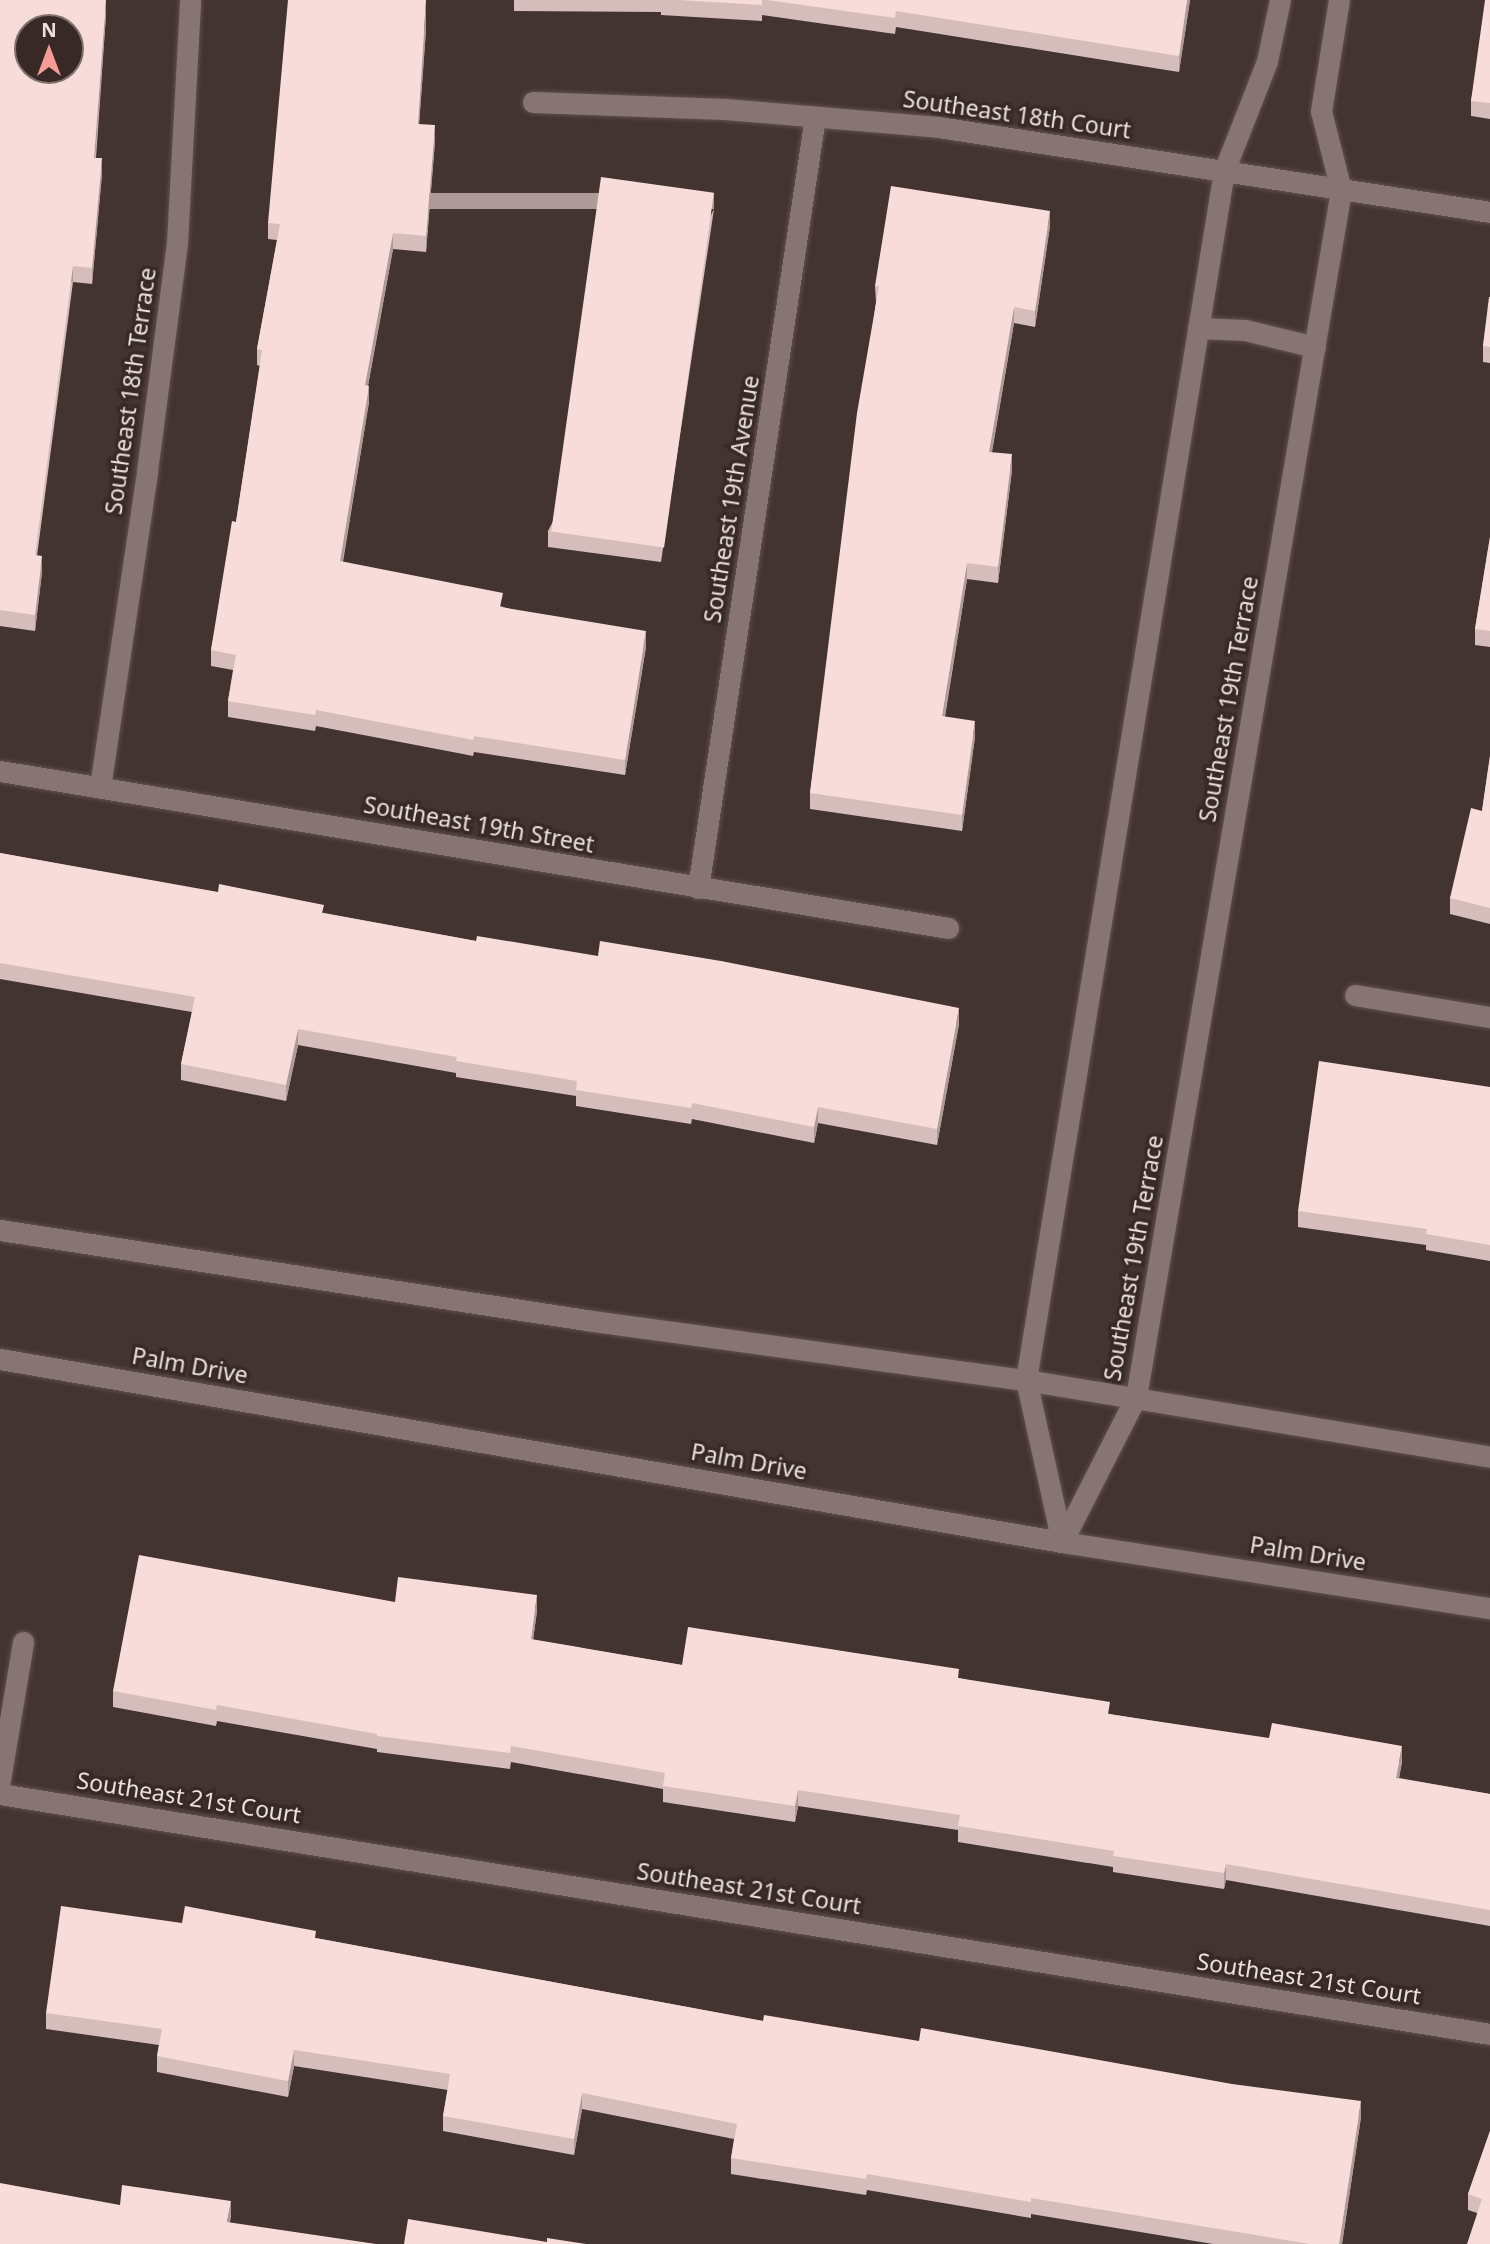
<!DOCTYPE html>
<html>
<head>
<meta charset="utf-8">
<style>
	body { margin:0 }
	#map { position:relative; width:1490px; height:2244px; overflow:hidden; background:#433331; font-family:"Noto Sans",sans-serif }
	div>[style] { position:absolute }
	.roads { filter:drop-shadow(0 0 2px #5f5150) drop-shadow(0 0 2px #5f5150) }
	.street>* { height:21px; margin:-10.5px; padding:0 10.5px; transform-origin:10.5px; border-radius:10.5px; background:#887573 }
	.secondary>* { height:21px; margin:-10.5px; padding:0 10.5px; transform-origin:10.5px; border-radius:10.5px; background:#887573 }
	.wall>* { inset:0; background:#d5bdbb }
	.shaded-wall>* { inset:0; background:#ae9a98; transform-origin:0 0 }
	.building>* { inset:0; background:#f8dcd9; transform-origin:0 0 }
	span { translate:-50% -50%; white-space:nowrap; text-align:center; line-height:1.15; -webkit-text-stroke:7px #382927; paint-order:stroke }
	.street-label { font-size:23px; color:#eae0de }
	.north { position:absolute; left:14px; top:14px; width:70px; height:70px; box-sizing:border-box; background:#382927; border:2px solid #7f7270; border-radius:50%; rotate:0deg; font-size:19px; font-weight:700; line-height:28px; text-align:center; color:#eae0de }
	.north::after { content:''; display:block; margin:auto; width:24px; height:32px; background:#f59c94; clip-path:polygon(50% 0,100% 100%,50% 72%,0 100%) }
</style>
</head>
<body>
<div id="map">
	<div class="roads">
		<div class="street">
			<i style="left:533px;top:102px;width:192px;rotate:2.1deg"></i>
			<i style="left:725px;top:109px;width:214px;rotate:4.8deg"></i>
			<i style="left:938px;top:127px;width:559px;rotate:8.75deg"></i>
			<i style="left:1198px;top:328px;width:47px;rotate:2.4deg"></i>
			<i style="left:1245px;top:330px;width:72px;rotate:13.7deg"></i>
			<i style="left:0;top:771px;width:961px;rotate:9.4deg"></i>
			<i style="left:100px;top:787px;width:319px;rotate:-81.5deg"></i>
			<i style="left:147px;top:471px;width:230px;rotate:-82.5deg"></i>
			<i style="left:177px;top:243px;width:243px;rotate:-86.9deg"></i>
			<i style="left:698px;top:888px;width:780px;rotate:-81.37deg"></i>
			<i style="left:1355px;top:995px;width:137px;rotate:9.3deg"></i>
			<i style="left:1062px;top:1542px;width:163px;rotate:-63deg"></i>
			<i style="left:1136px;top:1397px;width:1224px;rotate:-80.36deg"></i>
			<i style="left:1341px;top:190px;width:81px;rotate:-104.2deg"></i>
			<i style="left:1321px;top:111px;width:112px;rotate:-80.8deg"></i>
			<i style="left:1062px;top:1542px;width:166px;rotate:-102.5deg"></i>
			<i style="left:1026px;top:1380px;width:1225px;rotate:-80.7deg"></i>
			<i style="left:1224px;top:171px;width:118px;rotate:-68.6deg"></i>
			<i style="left:1267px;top:61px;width:62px;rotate:-78deg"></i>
			<i style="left:0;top:1780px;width:140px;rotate:-80.5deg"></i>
			<i style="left:0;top:1794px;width:1509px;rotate:9.15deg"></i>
		</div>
		<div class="secondary">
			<i style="left:0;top:1230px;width:593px;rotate:8.73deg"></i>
			<i style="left:586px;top:1320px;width:444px;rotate:7.8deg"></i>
			<i style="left:1026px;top:1380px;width:470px;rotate:9.4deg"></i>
			<i style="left:0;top:1359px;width:1078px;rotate:9.78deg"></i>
			<i style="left:1062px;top:1542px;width:433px;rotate:8.8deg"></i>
		</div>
	</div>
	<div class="wall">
		<i style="clip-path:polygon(0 0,106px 15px,96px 158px,102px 174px,92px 284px,73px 282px,37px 556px,42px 572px,35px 631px,0 626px)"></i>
		<i style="clip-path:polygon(514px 0,1190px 0,1179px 72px,896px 27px,895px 34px,762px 15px,762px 21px,661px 15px,661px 12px,514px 11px)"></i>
		<i style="clip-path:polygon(1490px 0,1490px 119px,1471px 116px,1471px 101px)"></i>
		<i style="clip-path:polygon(426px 30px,419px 124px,435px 141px,426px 252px,393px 249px,368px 386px,369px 402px,343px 562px,646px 647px,625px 775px,474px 752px,473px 756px,316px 726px,315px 731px,228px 717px,228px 701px,233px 670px,211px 666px,211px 650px,236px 522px,260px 366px,257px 365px,257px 349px,277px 240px,268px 239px,268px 223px)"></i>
		<i style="clip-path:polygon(714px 209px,661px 562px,548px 547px,548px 531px)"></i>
		<i style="clip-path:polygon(1050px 226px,1035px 327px,1014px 323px,992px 452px,1012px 470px,998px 583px,967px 579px,945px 717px,975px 737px,962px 831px,810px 809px,810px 793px,876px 302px,875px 286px)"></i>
		<i style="clip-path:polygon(1490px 297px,1490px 363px,1483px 362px,1483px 346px)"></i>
		<i style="clip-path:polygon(1490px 537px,1490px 647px,1475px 645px,1475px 629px)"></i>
		<i style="clip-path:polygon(1490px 756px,1490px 924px,1450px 914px,1450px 898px,1482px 811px)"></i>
		<i style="clip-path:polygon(0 853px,476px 941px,959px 1024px,937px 1145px,818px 1123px,814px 1143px,692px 1119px,691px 1124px,576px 1106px,576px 1096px,456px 1077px,456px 1073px,298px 1045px,286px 1101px,181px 1080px,181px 1064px,192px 1012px,0 979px)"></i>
		<i style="clip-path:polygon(1490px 1087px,1490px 1261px,1426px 1250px,1426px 1245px,1298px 1227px,1298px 1211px)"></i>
		<i style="clip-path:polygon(395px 1602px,537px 1611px,533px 1640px,682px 1665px,959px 1678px,1110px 1714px,1402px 1762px,1399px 1778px,1490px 1794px,1490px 1926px,1226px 1880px,1224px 1889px,1113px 1872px,1113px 1867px,958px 1842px,958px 1830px,798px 1806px,795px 1822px,663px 1802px,663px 1789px,511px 1762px,510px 1769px,377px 1752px,377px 1749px,217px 1721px,216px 1726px,113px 1707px,113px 1691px)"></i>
		<i style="clip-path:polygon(182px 1923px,316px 1938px,763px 2021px,1361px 2117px,1342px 2244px,1213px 2244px,1031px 2214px,1031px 2218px,867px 2190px,866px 2195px,731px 2174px,731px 2158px,734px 2139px,582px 2109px,574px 2155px,443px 2131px,443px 2116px,448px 2090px,294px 2066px,288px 2097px,157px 2072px,157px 2056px,159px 2045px,46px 2029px,46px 2013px)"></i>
		<i style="clip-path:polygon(1490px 2131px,1490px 2244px,1477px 2213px,1468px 2210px,1468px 2194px)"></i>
	</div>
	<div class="shaded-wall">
		<i style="clip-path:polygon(106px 0,106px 15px,94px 174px,94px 158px)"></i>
		<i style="clip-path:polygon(426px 0,426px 30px,418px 140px,418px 124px)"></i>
		<i style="clip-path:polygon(1187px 0,1190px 0,1179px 72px,1179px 56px)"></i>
		<i style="clip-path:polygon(435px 125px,435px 141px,426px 252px,426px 236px)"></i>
		<i style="clip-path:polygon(102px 158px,102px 174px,92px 284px,92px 268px)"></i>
		<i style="left:714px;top:193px;width:16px;height:357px;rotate:90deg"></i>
		<i style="clip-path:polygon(1050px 211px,1050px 226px,1035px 327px,1035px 311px)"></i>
		<i style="clip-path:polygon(393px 233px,393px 249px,365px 401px,365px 385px)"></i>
		<i style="left:73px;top:266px;width:16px;height:291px;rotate:90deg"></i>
		<i style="clip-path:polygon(1014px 307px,1014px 323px,989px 468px,989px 452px)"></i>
		<i style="clip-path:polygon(369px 386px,369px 402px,340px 577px,340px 561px)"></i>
		<i style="clip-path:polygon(1012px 454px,1012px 470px,998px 583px,998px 567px)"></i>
		<i style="clip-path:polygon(42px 556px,42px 572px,35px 631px,35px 615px)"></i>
		<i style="clip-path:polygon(967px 563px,967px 579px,942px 732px,942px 716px)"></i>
		<i style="clip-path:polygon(646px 631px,646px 647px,625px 775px,625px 760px)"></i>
		<i style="clip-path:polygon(975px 721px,975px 737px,962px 831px,962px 815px)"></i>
		<i style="clip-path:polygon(959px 1008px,959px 1024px,937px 1145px,937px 1129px)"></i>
		<i style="clip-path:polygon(298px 1029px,298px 1045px,286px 1101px,286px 1085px)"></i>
		<i style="clip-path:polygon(818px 1107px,818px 1123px,814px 1143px,814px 1127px)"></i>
		<i style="clip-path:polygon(537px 1595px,537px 1611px,531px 1655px,531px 1639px)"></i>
		<i style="clip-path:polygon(1402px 1746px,1402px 1762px,1396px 1794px,1396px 1778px)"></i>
		<i style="clip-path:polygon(798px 1790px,798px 1806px,795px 1822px,795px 1806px)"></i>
		<i style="clip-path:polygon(1226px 1864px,1226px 1880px,1224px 1889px,1224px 1873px)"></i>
		<i style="clip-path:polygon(294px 2050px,294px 2066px,288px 2097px,288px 2081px)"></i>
		<i style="clip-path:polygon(582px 2093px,582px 2109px,574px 2155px,574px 2139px)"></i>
		<i style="clip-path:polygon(1361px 2101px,1361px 2117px,1342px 2244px,1339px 2244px)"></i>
		<i style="clip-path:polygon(231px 2201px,231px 2217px,227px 2238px,227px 2222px)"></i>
	</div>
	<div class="building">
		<i style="clip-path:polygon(evenodd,0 0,106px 0,94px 158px,102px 158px,92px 268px,73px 266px,35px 555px,42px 556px,35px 615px,0 610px,0 0,28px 28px,70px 28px,70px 70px,28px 70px,28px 28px)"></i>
		<i style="clip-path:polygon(288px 0,426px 0,418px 124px,435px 125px,426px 236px,393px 233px,365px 385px,369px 386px,340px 561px,503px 593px,500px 607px,646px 631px,625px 760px,474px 736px,473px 740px,316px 710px,315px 715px,228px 701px,236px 655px,211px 650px,232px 521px,236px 522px,262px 350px,257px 349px,280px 224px,268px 223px)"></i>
		<i style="clip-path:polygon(679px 0,762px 0,762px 5px)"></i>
		<i style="clip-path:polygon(767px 0,1187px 0,1179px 56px,896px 11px,895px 18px)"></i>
		<i style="clip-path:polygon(1485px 0,1490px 0,1490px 103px,1471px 101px)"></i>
		<i style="left:601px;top:177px;width:114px;height:358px;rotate:8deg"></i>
		<i style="clip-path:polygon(891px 186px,1050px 211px,1035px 311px,1014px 307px,989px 452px,1012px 454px,998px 567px,967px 563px,942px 716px,975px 721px,962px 815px,810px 793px,857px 413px,879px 286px,875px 286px)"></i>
		<i style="clip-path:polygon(1489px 297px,1490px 297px,1490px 347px,1483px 346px)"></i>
		<i style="clip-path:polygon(1490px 537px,1490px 631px,1475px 629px)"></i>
		<i style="clip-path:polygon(1490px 756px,1490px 908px,1450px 898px,1471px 808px,1482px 811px)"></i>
		<i style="clip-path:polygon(0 853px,218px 892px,219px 884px,324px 905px,322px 913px,476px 941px,477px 936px,598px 956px,600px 941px,721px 961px,959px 1008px,937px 1129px,818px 1107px,814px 1127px,692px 1103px,691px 1108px,576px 1090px,577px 1081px,456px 1061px,457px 1057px,298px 1029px,286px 1085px,181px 1064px,195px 997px,0 963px)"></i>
		<i style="clip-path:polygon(1319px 1061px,1490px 1087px,1490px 1245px,1426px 1234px,1427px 1229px,1298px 1211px)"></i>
		<i style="clip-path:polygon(139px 1555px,395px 1602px,398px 1577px,537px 1595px,531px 1639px,682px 1665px,688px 1627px,959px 1669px,958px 1678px,1110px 1702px,1108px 1714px,1269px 1738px,1272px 1723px,1402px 1746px,1396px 1778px,1490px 1794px,1490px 1910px,1226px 1864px,1224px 1873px,1113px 1856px,1114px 1851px,958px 1826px,960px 1815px,798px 1790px,795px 1806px,663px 1786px,665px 1773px,511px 1746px,510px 1753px,377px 1736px,377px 1734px,217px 1705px,216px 1710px,113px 1691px)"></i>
		<i style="clip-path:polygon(61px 1906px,182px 1923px,185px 1906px,316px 1931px,315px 1938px,763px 2021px,764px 2015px,919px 2041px,921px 2028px,1232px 2084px,1361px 2101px,1339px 2244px,1310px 2244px,1031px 2198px,1031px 2202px,867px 2174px,866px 2179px,731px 2158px,737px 2124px,582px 2093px,574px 2139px,443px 2116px,450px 2074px,294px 2050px,288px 2081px,157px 2056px,162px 2029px,46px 2013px)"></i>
		<i style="clip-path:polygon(1490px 2131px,1490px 2244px,1467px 2244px,1482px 2199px,1468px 2194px)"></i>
		<i style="clip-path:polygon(0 2183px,120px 2205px,122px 2185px,231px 2201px,227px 2222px,376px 2244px,0 2244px)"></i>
		<i style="clip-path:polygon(408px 2219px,547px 2242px,547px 2238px,586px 2244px,404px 2244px)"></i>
	</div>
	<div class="street-label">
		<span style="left:1017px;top:114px;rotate:8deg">Southeast 18th Court</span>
		<span style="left:130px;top:391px;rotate:-82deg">Southeast 18th Terrace</span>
		<span style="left:731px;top:499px;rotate:-81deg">Southeast 19th Avenue</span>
		<span style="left:1228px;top:699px;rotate:-80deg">Southeast 19th Terrace</span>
		<span style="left:479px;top:824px;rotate:10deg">Southeast 19th Street</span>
		<span style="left:1133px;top:1258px;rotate:-80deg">Southeast 19th Terrace</span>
		<span style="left:190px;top:1365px;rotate:10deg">Palm Drive</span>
		<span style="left:749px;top:1461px;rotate:10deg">Palm Drive</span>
		<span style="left:1308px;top:1553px;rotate:9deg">Palm Drive</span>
		<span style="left:189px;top:1797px;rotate:9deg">Southeast 21st Court</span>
		<span style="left:749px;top:1888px;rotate:9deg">Southeast 21st Court</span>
		<span style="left:1309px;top:1978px;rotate:9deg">Southeast 21st Court</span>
	</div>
	<div class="north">N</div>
</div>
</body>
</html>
